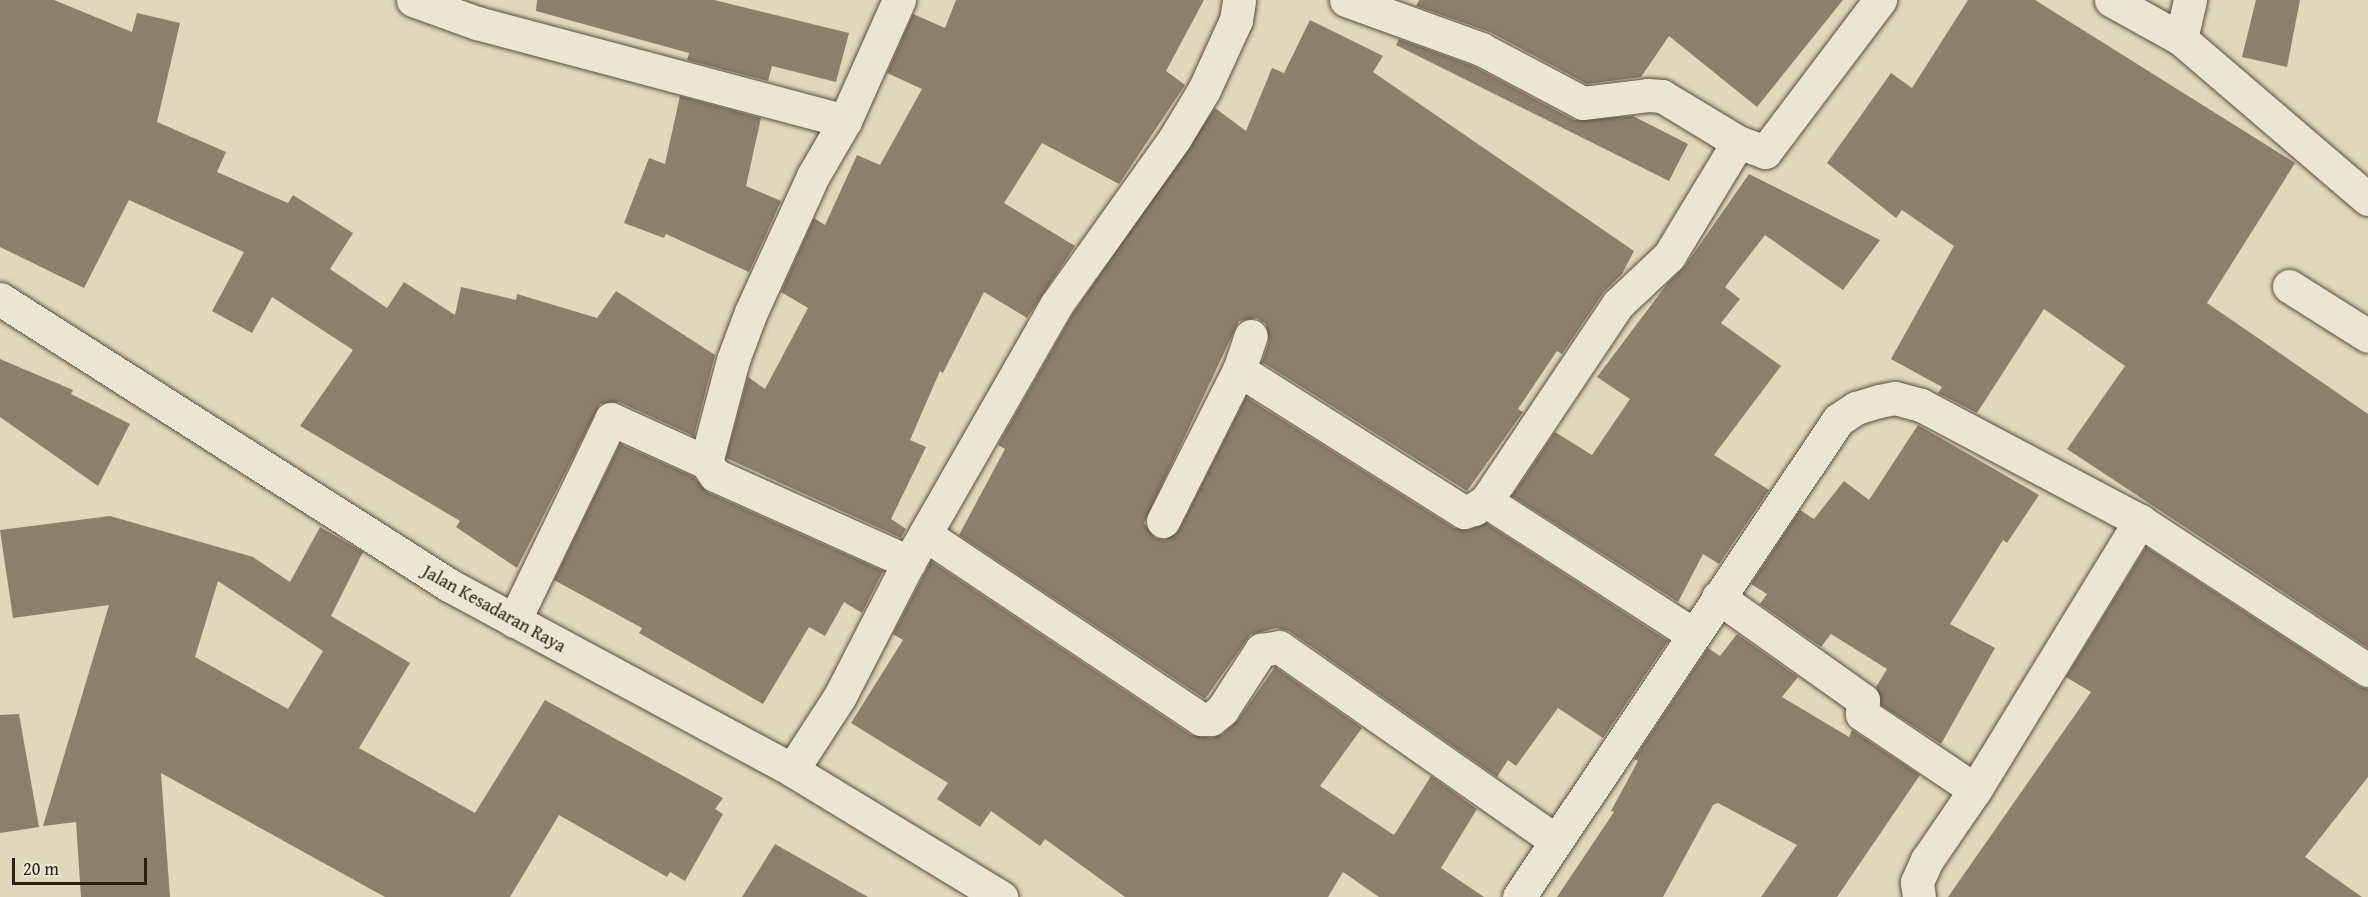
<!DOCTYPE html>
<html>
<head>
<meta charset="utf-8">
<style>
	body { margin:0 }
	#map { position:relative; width:2368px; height:897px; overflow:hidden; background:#e0d7bd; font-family:"Gentium Book Plus",serif }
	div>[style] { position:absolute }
	.building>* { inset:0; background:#8c7f6c }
	.roads { filter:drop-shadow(0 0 2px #5c4d3e) drop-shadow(0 0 2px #5c4d3e) }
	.street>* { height:33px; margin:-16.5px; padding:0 16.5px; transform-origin:16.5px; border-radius:16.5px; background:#ebe5d4 }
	span { translate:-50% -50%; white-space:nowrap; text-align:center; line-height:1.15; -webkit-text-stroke:4.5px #ebe5d4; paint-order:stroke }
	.street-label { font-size:18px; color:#301f14 }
	.scale { position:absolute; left:12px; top:858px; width:135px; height:27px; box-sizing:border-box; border:3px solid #301f14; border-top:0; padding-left:8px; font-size:18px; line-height:21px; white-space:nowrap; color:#301f14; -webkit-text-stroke:4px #ebe5d4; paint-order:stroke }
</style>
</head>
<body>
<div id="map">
	<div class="building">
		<i style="clip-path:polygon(0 0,54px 0,132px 32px,137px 13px,180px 23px,157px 122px,226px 152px,217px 172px,288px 203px,293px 195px,353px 233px,330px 269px,387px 308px,404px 282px,455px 315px,461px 287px,516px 300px,517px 294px,597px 318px,616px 291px,715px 355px,694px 436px,619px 402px,600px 404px,517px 568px,456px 527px,460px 521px,300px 426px,353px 350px,272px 297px,252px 333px,212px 311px,244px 252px,129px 200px,84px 288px,0 247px)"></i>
		<i style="clip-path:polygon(537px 0,714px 0,849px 33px,836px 82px,772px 66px,768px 81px,687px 60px,689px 53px,536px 11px)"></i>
		<i style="clip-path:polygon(956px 0,1204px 0,1166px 71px,1185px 85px,1119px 184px,1042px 143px,1004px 203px,1075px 246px,1027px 318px,984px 292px,943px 373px,940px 371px,910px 440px,926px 447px,891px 519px,906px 529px,901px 538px,726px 458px,748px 377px,765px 389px,808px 308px,781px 292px,814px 218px,825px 225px,857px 155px,880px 165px,922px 89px,887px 73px,913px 14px,945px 28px)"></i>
		<i style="clip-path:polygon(1419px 0,1843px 0,1757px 107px,1669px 36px,1641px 77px,1587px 84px,1490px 32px,1416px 6px)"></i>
		<i style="clip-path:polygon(1968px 0,2035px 0,2295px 163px,2207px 303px,2368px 414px,2368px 648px,2067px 449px,2125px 366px,2044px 309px,1977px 413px,1938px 393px,1942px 387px,1891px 359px,1954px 246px,1902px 210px,1896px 218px,1827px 163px,1891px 73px,1912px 88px)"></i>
		<i style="clip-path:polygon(2256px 0,2300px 0,2287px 67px,2242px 57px)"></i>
		<i style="clip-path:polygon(1310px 20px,1383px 56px,1373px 72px,1634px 251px,1622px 274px,1603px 293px,1562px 354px,1557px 351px,1518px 409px,1523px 412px,1467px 491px,1262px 362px,1269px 342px,1266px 324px,1257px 318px,1239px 321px,1144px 523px,1155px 538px,1165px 540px,1179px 530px,1246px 397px,1454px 528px,1469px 530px,1486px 523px,1668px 641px,1603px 738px,1558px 708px,1516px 766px,1508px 760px,1497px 777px,1289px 631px,1276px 628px,1250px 635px,1205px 699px,959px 535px,1005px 449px,998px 445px,1072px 315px,1215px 108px,1246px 131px,1272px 68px,1284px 73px)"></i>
		<i style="clip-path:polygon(1399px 39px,1473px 66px,1574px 120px,1633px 116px,1688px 144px,1669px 181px,1396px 45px)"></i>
		<i style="clip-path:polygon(680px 96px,761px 118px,746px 186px,781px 201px,749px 272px,666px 234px,664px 238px,624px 223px,649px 158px,665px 164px)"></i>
		<i style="clip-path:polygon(1749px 174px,1880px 240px,1843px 290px,1765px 235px,1725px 287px,1740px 299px,1721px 323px,1781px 366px,1714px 455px,1769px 490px,1719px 564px,1703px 554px,1678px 602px,1512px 496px,1555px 432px,1592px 455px,1630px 399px,1597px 377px,1667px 284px,1685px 266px)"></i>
		<i style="clip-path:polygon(0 359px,73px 390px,71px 394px,130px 424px,98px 486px,0 417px)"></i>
		<i style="clip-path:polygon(1918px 425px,2039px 495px,2007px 543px,2003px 540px,1950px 624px,1995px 648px,1941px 744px,1881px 705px,1876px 687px,1887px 669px,1831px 634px,1821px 647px,1760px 604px,1767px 594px,1751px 584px,1800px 510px,1814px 519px,1844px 481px,1869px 500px)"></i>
		<i style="clip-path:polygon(620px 444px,694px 477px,707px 492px,883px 571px,862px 613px,844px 602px,825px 636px,809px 627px,763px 704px,639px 633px,642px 628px,554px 580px)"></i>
		<i style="clip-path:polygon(evenodd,110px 516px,253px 557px,290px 582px,320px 527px,363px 552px,331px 616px,410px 663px,359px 748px,475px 813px,545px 700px,723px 798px,715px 809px,723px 814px,685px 881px,670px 872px,667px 877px,559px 815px,510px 897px,385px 897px,161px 773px,170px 897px,81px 897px,76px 822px,43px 826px,109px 605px,13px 618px,0 530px,110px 516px,218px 581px,323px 651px,288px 709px,195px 657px,218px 581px)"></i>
		<i style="clip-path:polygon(2146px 547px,2358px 686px,2368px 689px,2368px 777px,2305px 857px,2362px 897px,1948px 897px,2091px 692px,2066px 677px)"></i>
		<i style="clip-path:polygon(931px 561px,1191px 735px,1211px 738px,1223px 734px,1238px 720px,1275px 667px,1362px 728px,1320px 786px,1394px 835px,1431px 776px,1477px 809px,1441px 868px,1484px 897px,1379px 897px,1343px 872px,1328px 897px,1125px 897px,1045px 839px,1040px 846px,991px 811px,980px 827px,937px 799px,948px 783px,851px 723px,903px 640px,893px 634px)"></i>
		<i style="clip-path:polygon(1737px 634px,1798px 677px,1782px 697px,1849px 737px,1852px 730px,1920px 775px,1837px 897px,1761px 897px,1797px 845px,1718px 803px,1713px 805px,1663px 897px,1557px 897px,1614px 812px,1611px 811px,1638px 761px,1634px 759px,1708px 648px,1720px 656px)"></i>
		<i style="clip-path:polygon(19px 714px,39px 827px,0 833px,0 715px)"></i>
		<i style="clip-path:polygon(775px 844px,868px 897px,742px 897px)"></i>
	</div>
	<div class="roads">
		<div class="street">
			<i style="left:413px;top:0;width:68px;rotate:19.8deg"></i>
			<i style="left:477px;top:23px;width:381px;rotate:14.9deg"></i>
			<i style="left:899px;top:0;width:133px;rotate:114.1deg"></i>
			<i style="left:845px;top:121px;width:64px;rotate:120.2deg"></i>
			<i style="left:813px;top:176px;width:149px;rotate:114.5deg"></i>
			<i style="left:751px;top:312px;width:51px;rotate:110.6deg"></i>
			<i style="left:733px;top:360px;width:106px;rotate:104.8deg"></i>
			<i style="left:706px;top:462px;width:16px;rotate:55deg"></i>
			<i style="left:715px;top:475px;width:213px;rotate:24.2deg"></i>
			<i style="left:1346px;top:0;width:144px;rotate:19.9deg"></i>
			<i style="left:1481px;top:49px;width:115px;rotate:27.9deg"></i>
			<i style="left:1583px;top:103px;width:65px;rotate:-7deg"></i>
			<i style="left:1648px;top:95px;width:14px;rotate:4deg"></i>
			<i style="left:1662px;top:96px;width:89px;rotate:31.2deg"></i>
			<i style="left:1738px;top:142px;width:29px;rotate:20deg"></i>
			<i style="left:1765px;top:152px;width:191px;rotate:-52.9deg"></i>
			<i style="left:2111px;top:0;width:80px;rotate:29.1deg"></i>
			<i style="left:2181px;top:39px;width:246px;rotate:40.6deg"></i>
			<i style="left:2181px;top:39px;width:40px;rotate:-77deg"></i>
			<i style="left:2289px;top:286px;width:93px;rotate:32.3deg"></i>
			<i style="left:0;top:299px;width:532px;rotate:32.5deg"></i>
			<i style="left:449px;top:585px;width:390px;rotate:28.3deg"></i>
			<i style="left:792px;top:770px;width:245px;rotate:31.3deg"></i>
			<i style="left:1239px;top:370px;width:266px;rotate:32.3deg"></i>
			<i style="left:1464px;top:512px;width:10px;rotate:-17deg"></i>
			<i style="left:1474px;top:509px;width:14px;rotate:-34deg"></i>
			<i style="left:1486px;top:501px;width:237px;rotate:-56.2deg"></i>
			<i style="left:1618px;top:304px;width:70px;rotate:-43.3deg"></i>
			<i style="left:1669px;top:256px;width:133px;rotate:-58.8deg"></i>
			<i style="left:1486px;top:501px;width:245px;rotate:32.8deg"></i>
			<i style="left:1163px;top:521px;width:169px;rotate:-63.3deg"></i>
			<i style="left:1239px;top:370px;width:36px;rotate:-71deg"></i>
			<i style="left:926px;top:535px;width:331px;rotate:33.8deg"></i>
			<i style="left:1201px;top:719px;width:10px"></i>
			<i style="left:1211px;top:719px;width:14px;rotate:-39deg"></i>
			<i style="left:1222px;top:710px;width:72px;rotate:-57deg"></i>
			<i style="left:1261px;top:650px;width:18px;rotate:-9deg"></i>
			<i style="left:1279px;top:647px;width:338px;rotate:35deg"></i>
			<i style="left:1718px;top:597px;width:178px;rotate:35.4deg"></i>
			<i style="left:1863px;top:700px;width:14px;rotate:94deg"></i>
			<i style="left:1862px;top:714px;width:136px;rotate:33.9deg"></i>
			<i style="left:514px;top:621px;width:224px;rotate:-64.3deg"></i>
			<i style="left:611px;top:419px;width:104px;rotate:24.4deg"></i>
			<i style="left:792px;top:770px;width:88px;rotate:-57deg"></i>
			<i style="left:840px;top:696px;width:151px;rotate:-62.8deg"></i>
			<i style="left:909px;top:562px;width:296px;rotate:-60.2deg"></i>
			<i style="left:1056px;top:305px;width:205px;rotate:-54.5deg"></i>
			<i style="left:1175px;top:138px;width:56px;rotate:-58.9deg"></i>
			<i style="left:1204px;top:90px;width:77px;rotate:-65.4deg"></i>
			<i style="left:1236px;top:20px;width:20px;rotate:-81deg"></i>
			<i style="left:1519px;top:897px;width:574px;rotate:-56.23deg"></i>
			<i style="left:1838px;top:420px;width:22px;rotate:-34deg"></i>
			<i style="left:1856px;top:408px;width:24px;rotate:-17deg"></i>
			<i style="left:1879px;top:401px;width:16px;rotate:-11deg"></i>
			<i style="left:1895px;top:398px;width:27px;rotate:15deg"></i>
			<i style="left:1921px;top:405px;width:248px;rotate:27.9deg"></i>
			<i style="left:2140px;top:521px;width:272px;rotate:33.2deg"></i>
			<i style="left:1919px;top:897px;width:15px;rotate:-98deg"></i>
			<i style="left:1917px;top:882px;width:24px;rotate:-66deg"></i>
			<i style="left:1927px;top:860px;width:85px;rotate:-55.6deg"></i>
			<i style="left:1975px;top:790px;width:316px;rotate:-58.5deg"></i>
		</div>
	</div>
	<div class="street-label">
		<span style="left:494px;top:609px;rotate:29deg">Jalan Kesadaran Raya</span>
	</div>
	<div class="scale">20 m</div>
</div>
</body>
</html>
